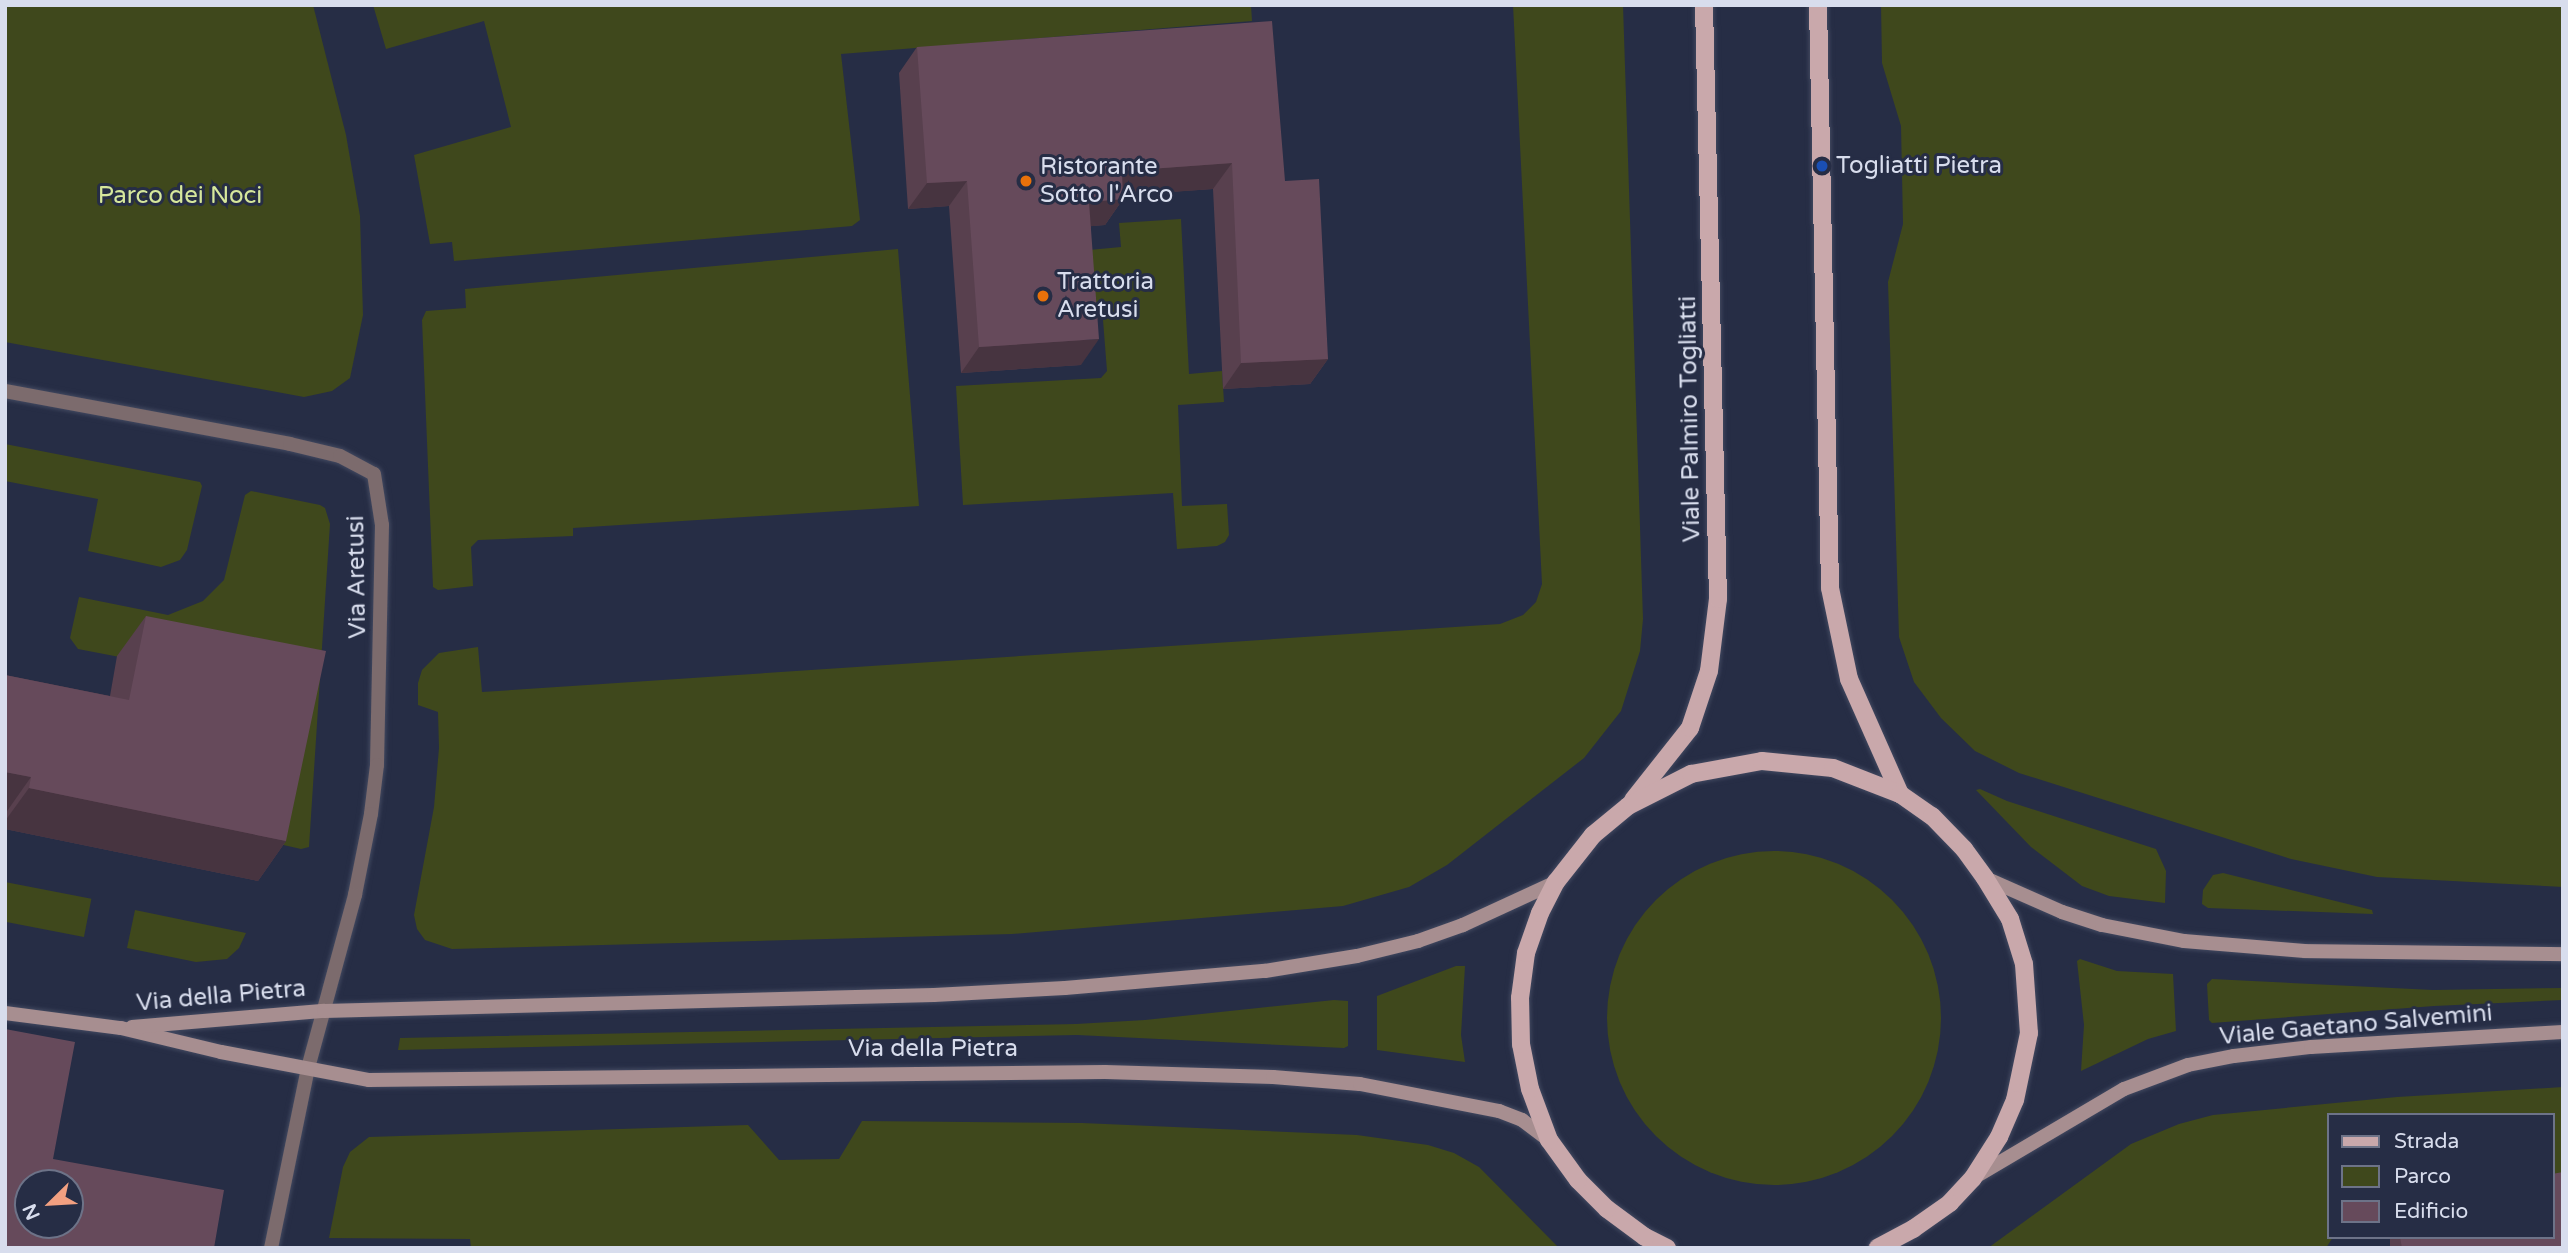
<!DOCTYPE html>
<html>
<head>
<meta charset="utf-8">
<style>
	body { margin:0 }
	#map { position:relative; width:2568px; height:1253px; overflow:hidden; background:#262d45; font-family:"Varela Round",sans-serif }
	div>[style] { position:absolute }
	.green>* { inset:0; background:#3f481c; transform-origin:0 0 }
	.round { border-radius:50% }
	.roads { filter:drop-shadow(0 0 2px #424960) drop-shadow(0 0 2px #424960) }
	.street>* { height:14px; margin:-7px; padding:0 7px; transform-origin:7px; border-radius:7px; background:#7c6b6d }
	.secondary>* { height:14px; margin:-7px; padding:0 7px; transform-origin:7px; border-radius:7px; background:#a78e90 }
	.primary>* { height:18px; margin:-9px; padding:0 9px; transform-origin:9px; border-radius:9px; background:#c9a8ab }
	.wall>* { inset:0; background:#58404e; transform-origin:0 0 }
	.shaded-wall>* { inset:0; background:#473440 }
	.building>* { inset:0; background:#664a5b }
	.dots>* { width:19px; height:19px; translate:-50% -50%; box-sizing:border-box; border:4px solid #262d45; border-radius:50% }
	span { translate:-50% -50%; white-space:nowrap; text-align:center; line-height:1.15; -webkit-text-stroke:6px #262d45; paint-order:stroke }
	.poi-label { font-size:24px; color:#d8dded }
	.left { translate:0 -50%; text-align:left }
	.park-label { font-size:24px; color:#d6e79c }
	.street-label { font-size:24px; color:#d8dded }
	.frame { position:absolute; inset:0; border:7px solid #d8dded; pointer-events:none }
	.legend { position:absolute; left:2327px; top:1113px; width:228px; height:126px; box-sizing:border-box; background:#262d45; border:2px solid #6d7388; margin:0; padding:9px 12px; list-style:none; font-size:21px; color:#d8dded }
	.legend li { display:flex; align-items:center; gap:14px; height:35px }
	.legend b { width:35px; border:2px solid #6d7388 }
	.north { position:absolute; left:14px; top:1169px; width:70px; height:70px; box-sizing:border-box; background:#262d45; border:2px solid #6d7388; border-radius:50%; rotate:246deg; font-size:19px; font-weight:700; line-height:28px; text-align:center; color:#d8dded }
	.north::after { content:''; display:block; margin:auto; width:24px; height:32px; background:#f2a081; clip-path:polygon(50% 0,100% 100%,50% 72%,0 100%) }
</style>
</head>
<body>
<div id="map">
	<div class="green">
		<i style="clip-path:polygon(5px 5px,313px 5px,346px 135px,360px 216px,363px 315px,350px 378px,332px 391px,304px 397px,5px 342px)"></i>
		<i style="clip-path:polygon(373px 5px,1251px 5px,1252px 21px,841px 54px,860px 220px,852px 226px,454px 261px,452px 242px,430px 244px,414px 155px,511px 127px,484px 21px,386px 49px)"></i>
		<i style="clip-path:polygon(1513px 5px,1623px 5px,1643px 619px,1640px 651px,1621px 711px,1584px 758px,1447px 865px,1409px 887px,1343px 906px,1012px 934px,452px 949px,425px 940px,417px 929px,414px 915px,434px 807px,439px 748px,438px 712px,418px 705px,418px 683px,422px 670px,439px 653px,478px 647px,482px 692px,1500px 624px,1523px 615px,1536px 602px,1542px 584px)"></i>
		<i style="clip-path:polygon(1881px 5px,2563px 5px,2563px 887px,2377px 877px,2291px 859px,2019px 773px,1975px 751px,1941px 718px,1914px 682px,1899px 637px,1888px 282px,1903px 224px,1901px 126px,1882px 63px)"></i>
		<i style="clip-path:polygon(1181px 219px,1189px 374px,1222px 371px,1224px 402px,1178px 405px,1182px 506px,1227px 504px,1229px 535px,1225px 542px,1217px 546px,1177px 549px,1173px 493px,963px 505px,956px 386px,1101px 378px,1107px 371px,1103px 320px,1094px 316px,1089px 250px,1121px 247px,1119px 223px)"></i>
		<i style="clip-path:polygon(898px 249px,919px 506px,573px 528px,573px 536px,478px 540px,471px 547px,473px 586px,438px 590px,433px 587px,422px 320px,426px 311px,466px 308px,465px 289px)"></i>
		<i style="clip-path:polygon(5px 444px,200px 482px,202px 486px,187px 550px,180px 560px,161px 567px,88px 551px,98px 499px,5px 481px)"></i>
		<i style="clip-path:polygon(251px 491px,320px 505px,325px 508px,330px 524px,309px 847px,301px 849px,266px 841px,297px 691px,78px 649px,70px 638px,79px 597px,168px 615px,203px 601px,224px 580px,245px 495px)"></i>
		<i style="clip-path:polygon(1980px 789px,2007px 801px,2156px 849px,2166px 871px,2165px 903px,2109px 896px,2082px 886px,2031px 847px,1976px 790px)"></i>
		<i class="round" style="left:1607px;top:851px;width:334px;height:334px"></i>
		<i style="clip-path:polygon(2223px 873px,2372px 910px,2373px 914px,2208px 908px,2202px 904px,2203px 890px,2213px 875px)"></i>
		<i style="left:5px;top:882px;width:88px;height:39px;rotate:11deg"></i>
		<i style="clip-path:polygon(135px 910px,246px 933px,239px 948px,227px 959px,196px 962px,127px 948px)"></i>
		<i style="clip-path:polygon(2080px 959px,2117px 971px,2173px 974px,2176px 1031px,2148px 1039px,2081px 1071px,2084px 1025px,2077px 961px)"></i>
		<i style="clip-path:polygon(1456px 966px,1465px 966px,1461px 1035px,1465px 1062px,1377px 1050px,1377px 996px)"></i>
		<i style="clip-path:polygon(2212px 979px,2433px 990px,2563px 988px,2563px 1000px,2434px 1006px,2212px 1023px,2209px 1020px,2207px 984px)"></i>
		<i style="clip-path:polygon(1334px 1000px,1348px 1001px,1348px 1046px,1344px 1048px,1077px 1035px,398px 1050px,400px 1038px,1076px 1024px,1145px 1020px)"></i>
		<i style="clip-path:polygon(2563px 1087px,2563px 1188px,2552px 1191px,2552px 1115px,2328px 1115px,2328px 1237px,2333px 1237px,2326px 1248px,1988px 1248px,2131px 1144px,2179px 1124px,2213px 1115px,2397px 1097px)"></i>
		<i style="clip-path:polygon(862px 1121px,1082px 1123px,1357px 1135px,1428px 1145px,1454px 1153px,1479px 1167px,1559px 1248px,471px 1248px,470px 1239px,329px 1238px,343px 1167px,350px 1152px,369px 1137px,748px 1125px,779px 1160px,839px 1159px)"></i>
	</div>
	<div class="roads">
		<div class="street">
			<i style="left:5px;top:391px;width:290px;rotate:10.5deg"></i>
			<i style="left:290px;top:444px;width:51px;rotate:13.5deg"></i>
			<i style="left:340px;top:456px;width:38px;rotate:28deg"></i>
			<i style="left:374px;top:474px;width:52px;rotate:81.1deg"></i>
			<i style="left:382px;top:525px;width:240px;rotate:91.2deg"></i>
			<i style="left:377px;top:765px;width:49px;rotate:97deg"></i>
			<i style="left:371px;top:814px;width:83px;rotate:101.2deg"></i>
			<i style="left:355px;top:895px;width:179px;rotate:105.2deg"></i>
			<i style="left:308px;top:1068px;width:184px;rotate:101.6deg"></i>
		</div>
		<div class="secondary">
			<i style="left:1985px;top:878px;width:84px;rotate:23.8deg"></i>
			<i style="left:2062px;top:912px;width:42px;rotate:18deg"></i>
			<i style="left:2102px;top:925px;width:84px;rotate:11deg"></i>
			<i style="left:2184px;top:941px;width:121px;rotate:4.7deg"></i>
			<i style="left:2305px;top:951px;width:258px;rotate:0.7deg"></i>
			<i style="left:5px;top:1013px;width:117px;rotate:7.4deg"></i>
			<i style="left:121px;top:1028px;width:103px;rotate:13.5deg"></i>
			<i style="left:221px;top:1052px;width:151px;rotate:10.7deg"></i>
			<i style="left:369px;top:1080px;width:736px;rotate:-0.62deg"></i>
			<i style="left:1105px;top:1072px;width:168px;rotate:1.7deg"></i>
			<i style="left:1273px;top:1077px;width:87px;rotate:4.6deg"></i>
			<i style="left:1360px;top:1084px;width:142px;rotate:11deg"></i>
			<i style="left:1499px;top:1111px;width:25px;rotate:21deg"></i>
			<i style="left:1522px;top:1120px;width:34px;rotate:37deg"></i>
			<i style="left:132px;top:1027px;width:193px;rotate:-4.8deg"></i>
			<i style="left:324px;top:1011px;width:610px;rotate:-1.5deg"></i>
			<i style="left:934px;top:995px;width:131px;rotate:-3.1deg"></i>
			<i style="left:1065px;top:988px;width:201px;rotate:-4.9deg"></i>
			<i style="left:1265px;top:971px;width:93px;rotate:-9.3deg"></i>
			<i style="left:1357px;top:956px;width:63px;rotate:-13.8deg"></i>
			<i style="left:1418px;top:941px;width:48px;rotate:-19.6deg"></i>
			<i style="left:1463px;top:925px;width:102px;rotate:-24.8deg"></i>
			<i style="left:1975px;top:1177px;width:173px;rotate:-30.6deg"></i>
			<i style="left:2124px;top:1089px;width:68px;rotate:-20.6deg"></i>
			<i style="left:2188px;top:1065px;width:47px;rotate:-11.1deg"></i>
			<i style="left:2234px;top:1056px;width:78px;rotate:-6.7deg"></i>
			<i style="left:2311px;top:1047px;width:252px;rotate:-3.4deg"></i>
		</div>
		<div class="primary">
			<i style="left:1818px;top:5px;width:583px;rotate:88.82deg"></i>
			<i style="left:1830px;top:588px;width:93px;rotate:78.2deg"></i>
			<i style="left:1849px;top:679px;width:126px;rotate:66.1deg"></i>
			<i style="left:1633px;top:800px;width:92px;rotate:-51.6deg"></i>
			<i style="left:1690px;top:728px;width:60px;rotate:-71.6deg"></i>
			<i style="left:1709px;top:671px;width:73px;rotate:-82.9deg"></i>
			<i style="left:1718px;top:599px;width:594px;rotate:-91.35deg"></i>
			<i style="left:1667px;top:1248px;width:25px;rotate:-153deg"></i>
			<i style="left:1645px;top:1237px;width:47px;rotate:-143.6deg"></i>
			<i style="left:1607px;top:1209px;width:41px;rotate:-135deg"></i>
			<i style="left:1578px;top:1180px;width:49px;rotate:-125.9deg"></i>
			<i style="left:1549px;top:1140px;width:54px;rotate:-110.4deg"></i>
			<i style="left:1530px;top:1089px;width:46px;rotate:-101.3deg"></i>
			<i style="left:1521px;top:1044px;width:46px;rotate:-91.2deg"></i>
			<i style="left:1520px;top:998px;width:45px;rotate:-82.4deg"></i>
			<i style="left:1526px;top:953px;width:42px;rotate:-70.7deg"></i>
			<i style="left:1540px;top:913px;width:35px;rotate:-63deg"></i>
			<i style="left:1556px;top:882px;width:60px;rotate:-51.8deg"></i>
			<i style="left:1593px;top:835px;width:45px;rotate:-39.6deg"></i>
			<i style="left:1628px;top:806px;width:71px;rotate:-26.9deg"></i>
			<i style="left:1691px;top:774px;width:72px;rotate:-10.4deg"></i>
			<i style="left:1762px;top:761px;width:71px;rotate:5.6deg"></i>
			<i style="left:1833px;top:768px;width:72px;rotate:21.2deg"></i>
			<i style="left:1900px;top:794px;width:39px;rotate:35deg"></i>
			<i style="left:1932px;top:816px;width:46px;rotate:45.9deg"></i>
			<i style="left:1964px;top:849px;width:36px;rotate:54deg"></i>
			<i style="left:1985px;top:878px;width:48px;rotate:58.6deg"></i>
			<i style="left:2010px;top:919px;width:47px;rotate:72.7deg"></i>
			<i style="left:2024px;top:964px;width:69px;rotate:85.9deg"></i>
			<i style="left:2029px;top:1033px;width:68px;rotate:101.8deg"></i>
			<i style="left:2015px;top:1100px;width:40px;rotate:113.4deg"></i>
			<i style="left:1999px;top:1137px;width:49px;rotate:122.4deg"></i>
			<i style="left:1973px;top:1178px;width:34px;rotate:133deg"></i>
			<i style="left:1950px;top:1203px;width:45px;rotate:144.9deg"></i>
			<i style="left:1913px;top:1229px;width:40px;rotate:152deg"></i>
		</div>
	</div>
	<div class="wall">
		<i style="clip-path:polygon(917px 47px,1285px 181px,1328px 359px,1310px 384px,1223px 389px,1213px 189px,1123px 195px,1123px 199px,1105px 225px,1091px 226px,1081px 365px,961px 373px,949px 206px,908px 209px,899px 73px)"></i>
		<i style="clip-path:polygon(146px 616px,286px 841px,258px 881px,5px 829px,5px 675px,110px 696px,117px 656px)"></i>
		<i style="left:2390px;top:1237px;width:162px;height:14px"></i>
	</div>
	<div class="shaded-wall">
		<i style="clip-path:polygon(1232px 163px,1213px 189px,1104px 197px,1122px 171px)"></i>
		<i style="clip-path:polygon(967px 181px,949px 206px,908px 209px,927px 183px)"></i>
		<i style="clip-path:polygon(1123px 199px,1105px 225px,1071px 228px,1089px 202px)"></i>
		<i style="clip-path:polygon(1099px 339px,1081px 365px,961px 373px,979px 347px)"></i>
		<i style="clip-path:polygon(1328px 359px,1310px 384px,1223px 389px,1241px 363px)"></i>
		<i style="clip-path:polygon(5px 772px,31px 777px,5px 814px)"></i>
		<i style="clip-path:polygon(29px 788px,286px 841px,258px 881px,5px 829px,5px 821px)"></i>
	</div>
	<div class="building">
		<i style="clip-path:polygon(1272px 21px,1285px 181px,1319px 179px,1328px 359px,1241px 363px,1232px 163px,1122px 171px,1123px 199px,1089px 202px,1099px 339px,979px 347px,967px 181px,927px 183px,917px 47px)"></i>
		<i style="clip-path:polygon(146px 616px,326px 651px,286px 841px,29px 788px,31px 777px,5px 772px,5px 675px,129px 700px)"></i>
		<i style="clip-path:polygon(evenodd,5px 1029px,75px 1042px,53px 1159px,224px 1190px,214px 1248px,5px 1248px,5px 1029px,28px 1183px,70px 1183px,70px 1225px,28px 1225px,28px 1183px)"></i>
		<i style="clip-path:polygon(2563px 1172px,2563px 1248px,2402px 1248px,2400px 1237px,2552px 1237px,2552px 1174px)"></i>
	</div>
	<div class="dots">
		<i style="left:1822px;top:166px;background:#1a4fb4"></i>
		<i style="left:1026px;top:181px;background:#e8710a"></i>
		<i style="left:1043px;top:296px;background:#e8710a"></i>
	</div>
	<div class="poi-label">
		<span class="left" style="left:1836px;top:166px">Togliatti Pietra</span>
		<span class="left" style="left:1040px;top:181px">Ristorante<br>Sotto l'Arco</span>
		<span class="left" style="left:1057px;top:296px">Trattoria<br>Aretusi</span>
	</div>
	<div class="park-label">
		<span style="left:180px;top:196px">Parco dei Noci</span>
	</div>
	<div class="street-label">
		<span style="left:1690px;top:419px;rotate:-91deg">Viale Palmiro Togliatti</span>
		<span style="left:357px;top:577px;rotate:-91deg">Via Aretusi</span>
		<span style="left:221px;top:996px;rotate:-5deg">Via della Pietra</span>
		<span style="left:2356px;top:1025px;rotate:-5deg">Viale Gaetano Salvemini</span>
		<span style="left:933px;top:1049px">Via della Pietra</span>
	</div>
	<div class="frame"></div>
	<ul class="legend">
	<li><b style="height:9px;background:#c9a8ab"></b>Strada</li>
	<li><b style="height:19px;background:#3f481c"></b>Parco</li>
	<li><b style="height:19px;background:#664a5b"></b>Edificio</li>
	</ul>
	<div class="north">N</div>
</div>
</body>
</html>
